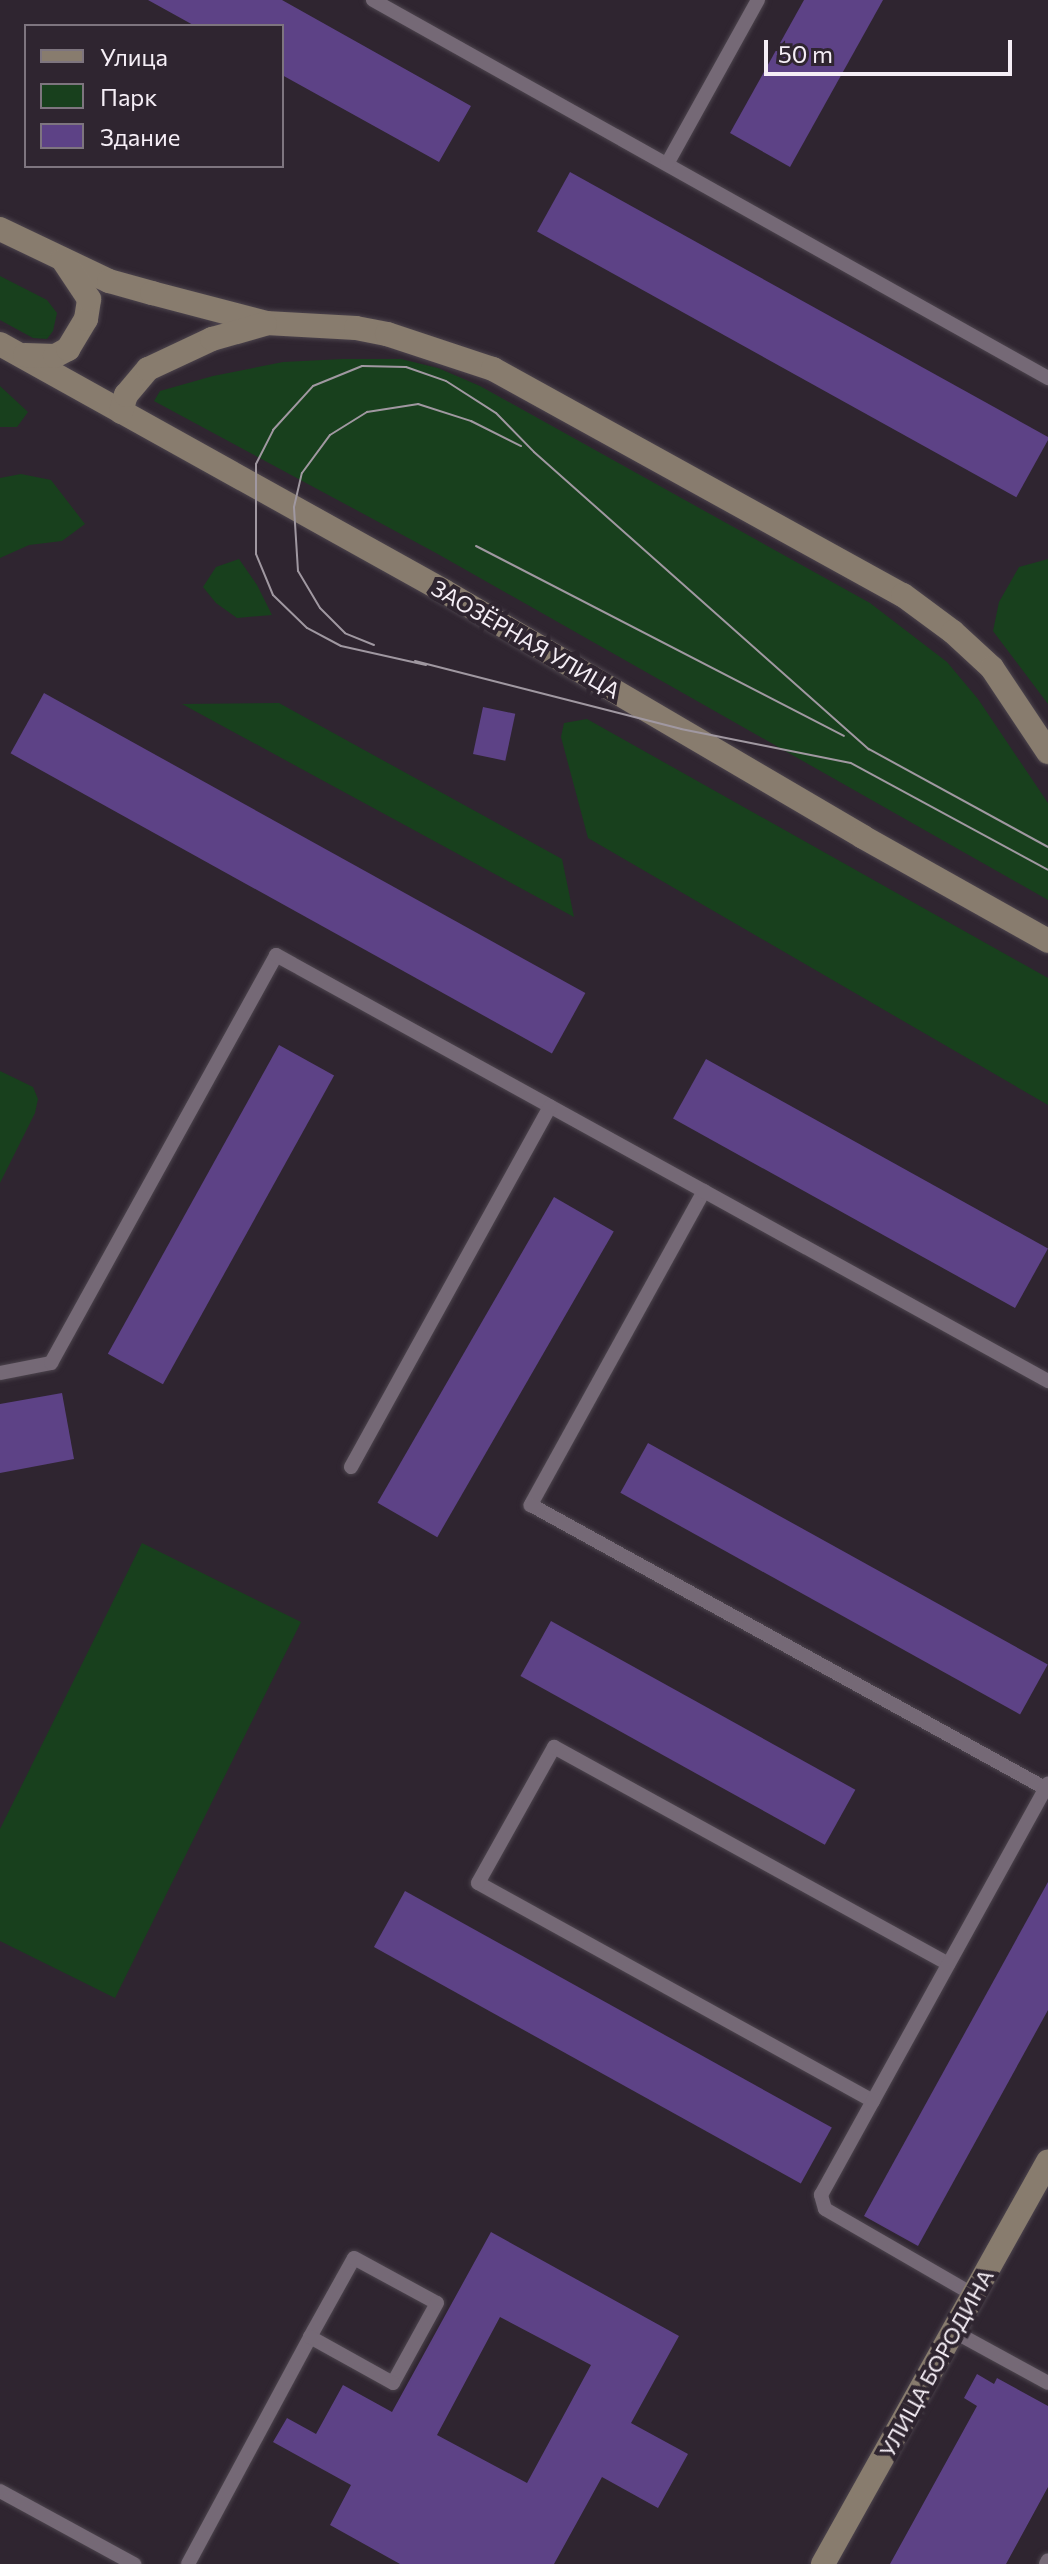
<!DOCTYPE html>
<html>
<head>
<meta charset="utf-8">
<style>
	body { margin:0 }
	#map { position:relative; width:1048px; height:2564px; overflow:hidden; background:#2f2530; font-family:Commissioner,sans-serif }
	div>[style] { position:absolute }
	.green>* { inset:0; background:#18401d }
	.building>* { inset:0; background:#5d4286; transform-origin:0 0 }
	.roads { filter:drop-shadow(0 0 2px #4c444d) drop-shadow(0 0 2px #4c444d) }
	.lane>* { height:14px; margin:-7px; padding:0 7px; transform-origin:7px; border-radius:7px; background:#756976 }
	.secondary>* { height:24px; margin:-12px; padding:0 12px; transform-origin:12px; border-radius:12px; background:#887c6e }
	.tram>* { height:2px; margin:-1px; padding:0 1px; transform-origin:1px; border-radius:1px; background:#a098a1 }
	span { translate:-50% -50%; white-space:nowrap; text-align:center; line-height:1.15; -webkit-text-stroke:8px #2f2530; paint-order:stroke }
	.street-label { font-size:22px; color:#f5eef6 }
	.legend { position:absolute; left:24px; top:24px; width:260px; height:144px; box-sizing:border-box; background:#2f2530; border:2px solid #7e757f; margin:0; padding:10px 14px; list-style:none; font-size:24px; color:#f5eef6 }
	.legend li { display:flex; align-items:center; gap:16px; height:40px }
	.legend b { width:40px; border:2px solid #7e757f }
	.scale { position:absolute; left:764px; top:40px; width:248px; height:36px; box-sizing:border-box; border:4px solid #f5eef6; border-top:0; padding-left:10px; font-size:24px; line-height:28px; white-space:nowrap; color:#f5eef6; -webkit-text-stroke:6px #2f2530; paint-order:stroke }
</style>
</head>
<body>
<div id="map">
	<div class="green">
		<i style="clip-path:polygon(0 276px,47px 300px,57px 313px,53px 331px,47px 339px,33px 338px,0 320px)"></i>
		<i style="clip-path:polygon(343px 359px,401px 359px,438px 368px,480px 386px,870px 603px,947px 662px,978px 699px,1048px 803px,1048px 900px,436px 553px,154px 401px,160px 391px,213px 376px,283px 362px)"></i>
		<i style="clip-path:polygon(0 386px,28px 412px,17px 427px,0 427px)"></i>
		<i style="clip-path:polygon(21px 474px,51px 480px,85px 524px,62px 541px,29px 545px,0 558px,0 478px)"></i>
		<i style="clip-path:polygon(239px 559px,257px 585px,272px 615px,237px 618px,216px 603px,203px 587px,216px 567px)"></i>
		<i style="clip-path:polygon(1048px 559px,1048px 704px,993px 631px,999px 602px,1019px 567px)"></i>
		<i style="clip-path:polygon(279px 703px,562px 859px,574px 917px,182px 704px)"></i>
		<i style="clip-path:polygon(587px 719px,1048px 978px,1048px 1105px,588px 838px,561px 737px,564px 723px)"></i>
		<i style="clip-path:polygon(0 1071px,33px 1087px,38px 1099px,35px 1113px,0 1183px)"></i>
		<i style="clip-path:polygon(142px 1543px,301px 1622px,115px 1998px,0 1941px,0 1829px)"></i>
	</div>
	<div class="building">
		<i style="clip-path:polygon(148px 0,282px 0,471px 106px,439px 162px,282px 75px,282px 26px,195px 26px)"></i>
		<i style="clip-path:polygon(804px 0,883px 0,790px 167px,730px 133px)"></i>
		<i style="left:570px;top:172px;width:548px;height:68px;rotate:29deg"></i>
		<i style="left:44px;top:693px;width:619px;height:69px;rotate:29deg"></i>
		<i style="left:483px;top:707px;width:33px;height:48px;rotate:12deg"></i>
		<i style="left:279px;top:1045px;width:63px;height:353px;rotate:29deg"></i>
		<i style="left:706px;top:1059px;width:391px;height:68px;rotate:29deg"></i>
		<i style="left:554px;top:1197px;width:69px;height:353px;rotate:30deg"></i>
		<i style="clip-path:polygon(62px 1393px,74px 1459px,0 1473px,0 1404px)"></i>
		<i style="left:648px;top:1443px;width:457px;height:57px;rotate:29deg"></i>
		<i style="left:551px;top:1621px;width:348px;height:63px;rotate:29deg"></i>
		<i style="clip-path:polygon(1048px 1882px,1048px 2010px,918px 2246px,864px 2216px)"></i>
		<i style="left:405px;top:1891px;width:488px;height:64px;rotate:29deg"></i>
		<i style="clip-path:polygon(evenodd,491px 2232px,679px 2336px,631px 2423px,688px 2454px,658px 2508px,602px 2477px,554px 2564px,400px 2564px,330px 2525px,351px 2485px,273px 2442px,287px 2418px,316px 2434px,343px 2385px,392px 2412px,491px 2232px,500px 2317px,591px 2365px,527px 2483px,437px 2435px,500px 2317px)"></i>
		<i style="clip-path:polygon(977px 2374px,994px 2384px,997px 2378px,1048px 2406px,1048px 2487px,1006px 2564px,890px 2564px,977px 2406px,964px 2398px)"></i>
	</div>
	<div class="roads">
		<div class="lane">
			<i style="left:373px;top:0;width:774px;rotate:29.25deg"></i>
			<i style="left:667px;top:164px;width:188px;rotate:-61deg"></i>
			<i style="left:704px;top:1191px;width:359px;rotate:118.9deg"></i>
			<i style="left:531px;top:1505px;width:587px;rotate:28.84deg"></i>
			<i style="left:0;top:1373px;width:52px;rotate:-11.1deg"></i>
			<i style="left:51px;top:1363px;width:466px;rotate:-61.1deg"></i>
			<i style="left:276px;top:955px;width:882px;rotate:28.89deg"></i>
			<i style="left:351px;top:1467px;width:412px;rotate:-61.1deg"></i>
			<i style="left:873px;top:2101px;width:451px;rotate:-151.1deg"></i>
			<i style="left:478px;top:1883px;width:156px;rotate:-60.8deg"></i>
			<i style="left:554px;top:1747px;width:450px;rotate:28.8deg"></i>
			<i style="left:974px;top:2295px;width:172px;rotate:-150deg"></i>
			<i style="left:825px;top:2209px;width:15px;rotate:-106deg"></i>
			<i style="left:821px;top:2195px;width:470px;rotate:-61.1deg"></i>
			<i style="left:953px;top:2331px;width:108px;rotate:28.7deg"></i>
			<i style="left:0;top:2491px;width:153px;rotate:28.6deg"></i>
			<i style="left:188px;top:2564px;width:258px;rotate:-61.7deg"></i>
			<i style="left:310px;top:2337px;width:90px;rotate:-60.9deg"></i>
			<i style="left:354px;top:2258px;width:94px;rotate:28.5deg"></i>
			<i style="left:437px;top:2303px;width:91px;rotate:118.8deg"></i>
			<i style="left:393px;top:2383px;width:95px;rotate:-151deg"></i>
			<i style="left:1046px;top:2564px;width:4px;rotate:-63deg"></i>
		</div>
		<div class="secondary">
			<i style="left:0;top:229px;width:121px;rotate:25.5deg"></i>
			<i style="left:109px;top:281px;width:45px;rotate:15.6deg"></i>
			<i style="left:152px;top:293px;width:118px;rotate:14.7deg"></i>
			<i style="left:266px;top:323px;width:90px;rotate:3.2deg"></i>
			<i style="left:356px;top:328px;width:32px;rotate:11deg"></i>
			<i style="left:387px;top:334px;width:112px;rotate:18.3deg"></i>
			<i style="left:493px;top:369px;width:468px;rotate:28.9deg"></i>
			<i style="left:903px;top:595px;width:62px;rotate:36.5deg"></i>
			<i style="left:953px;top:632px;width:53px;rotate:42.7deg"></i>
			<i style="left:992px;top:668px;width:101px;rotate:56.3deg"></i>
			<i style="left:0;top:344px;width:508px;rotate:29.09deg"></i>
			<i style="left:444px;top:591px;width:486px;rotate:30.4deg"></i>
			<i style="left:863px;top:837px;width:212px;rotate:29.3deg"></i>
			<i style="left:25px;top:355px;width:30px;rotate:2deg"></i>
			<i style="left:55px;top:356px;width:15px;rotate:-28deg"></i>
			<i style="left:68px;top:349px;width:35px;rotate:-59deg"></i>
			<i style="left:86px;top:319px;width:20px;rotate:-81deg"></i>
			<i style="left:89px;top:299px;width:47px;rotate:-123.7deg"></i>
			<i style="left:121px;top:412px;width:18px;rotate:-74deg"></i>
			<i style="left:126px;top:395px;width:34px;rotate:-50deg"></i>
			<i style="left:148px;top:369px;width:71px;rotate:-25.1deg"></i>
			<i style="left:212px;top:339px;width:55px;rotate:-15.8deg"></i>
			<i style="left:823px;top:2564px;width:461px;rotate:-60.8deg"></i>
		</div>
	</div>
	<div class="tram">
		<i style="left:476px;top:546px;width:414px;rotate:27.3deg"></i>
		<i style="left:374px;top:645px;width:31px;rotate:-158deg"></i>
		<i style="left:345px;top:633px;width:35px;rotate:-135deg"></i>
		<i style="left:320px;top:608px;width:43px;rotate:-120.7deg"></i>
		<i style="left:298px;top:571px;width:64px;rotate:-93.6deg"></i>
		<i style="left:294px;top:507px;width:35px;rotate:-77deg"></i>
		<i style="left:302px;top:473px;width:47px;rotate:-53.6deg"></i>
		<i style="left:330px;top:435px;width:44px;rotate:-31.9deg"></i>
		<i style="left:367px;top:412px;width:52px;rotate:-8.9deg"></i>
		<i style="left:418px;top:404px;width:56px;rotate:17.8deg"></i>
		<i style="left:471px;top:421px;width:56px;rotate:26.6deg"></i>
		<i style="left:415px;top:661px;width:275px;rotate:14.3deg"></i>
		<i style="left:681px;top:729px;width:173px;rotate:11.3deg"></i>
		<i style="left:851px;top:763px;width:224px;rotate:28.5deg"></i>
		<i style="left:426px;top:665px;width:87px;rotate:-167.4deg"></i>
		<i style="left:341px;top:646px;width:38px;rotate:-152deg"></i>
		<i style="left:307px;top:628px;width:47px;rotate:-135.9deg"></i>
		<i style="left:273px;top:595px;width:44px;rotate:-112.5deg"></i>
		<i style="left:256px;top:554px;width:90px;rotate:-90deg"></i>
		<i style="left:256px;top:464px;width:38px;rotate:-63deg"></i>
		<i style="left:273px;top:430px;width:59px;rotate:-47.7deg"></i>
		<i style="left:313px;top:386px;width:53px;rotate:-22.2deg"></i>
		<i style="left:362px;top:366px;width:44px;rotate:1.3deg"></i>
		<i style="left:406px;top:367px;width:42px;rotate:19.3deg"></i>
		<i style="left:446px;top:381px;width:59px;rotate:32.6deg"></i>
		<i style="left:496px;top:413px;width:54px;rotate:45.7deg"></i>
		<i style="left:534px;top:452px;width:448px;rotate:41.6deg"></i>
		<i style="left:869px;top:749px;width:204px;rotate:28.7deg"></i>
	</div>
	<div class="street-label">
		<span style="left:526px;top:639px;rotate:30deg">ЗАОЗЁРНАЯ УЛИЦА</span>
		<span style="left:936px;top:2363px;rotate:-61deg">УЛИЦА БОРОДИНА</span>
	</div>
	<ul class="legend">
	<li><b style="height:10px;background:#887c6e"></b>Улица</li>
	<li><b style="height:22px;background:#18401d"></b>Парк</li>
	<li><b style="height:22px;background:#5d4286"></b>Здание</li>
	</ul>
	<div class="scale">50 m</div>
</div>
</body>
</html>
